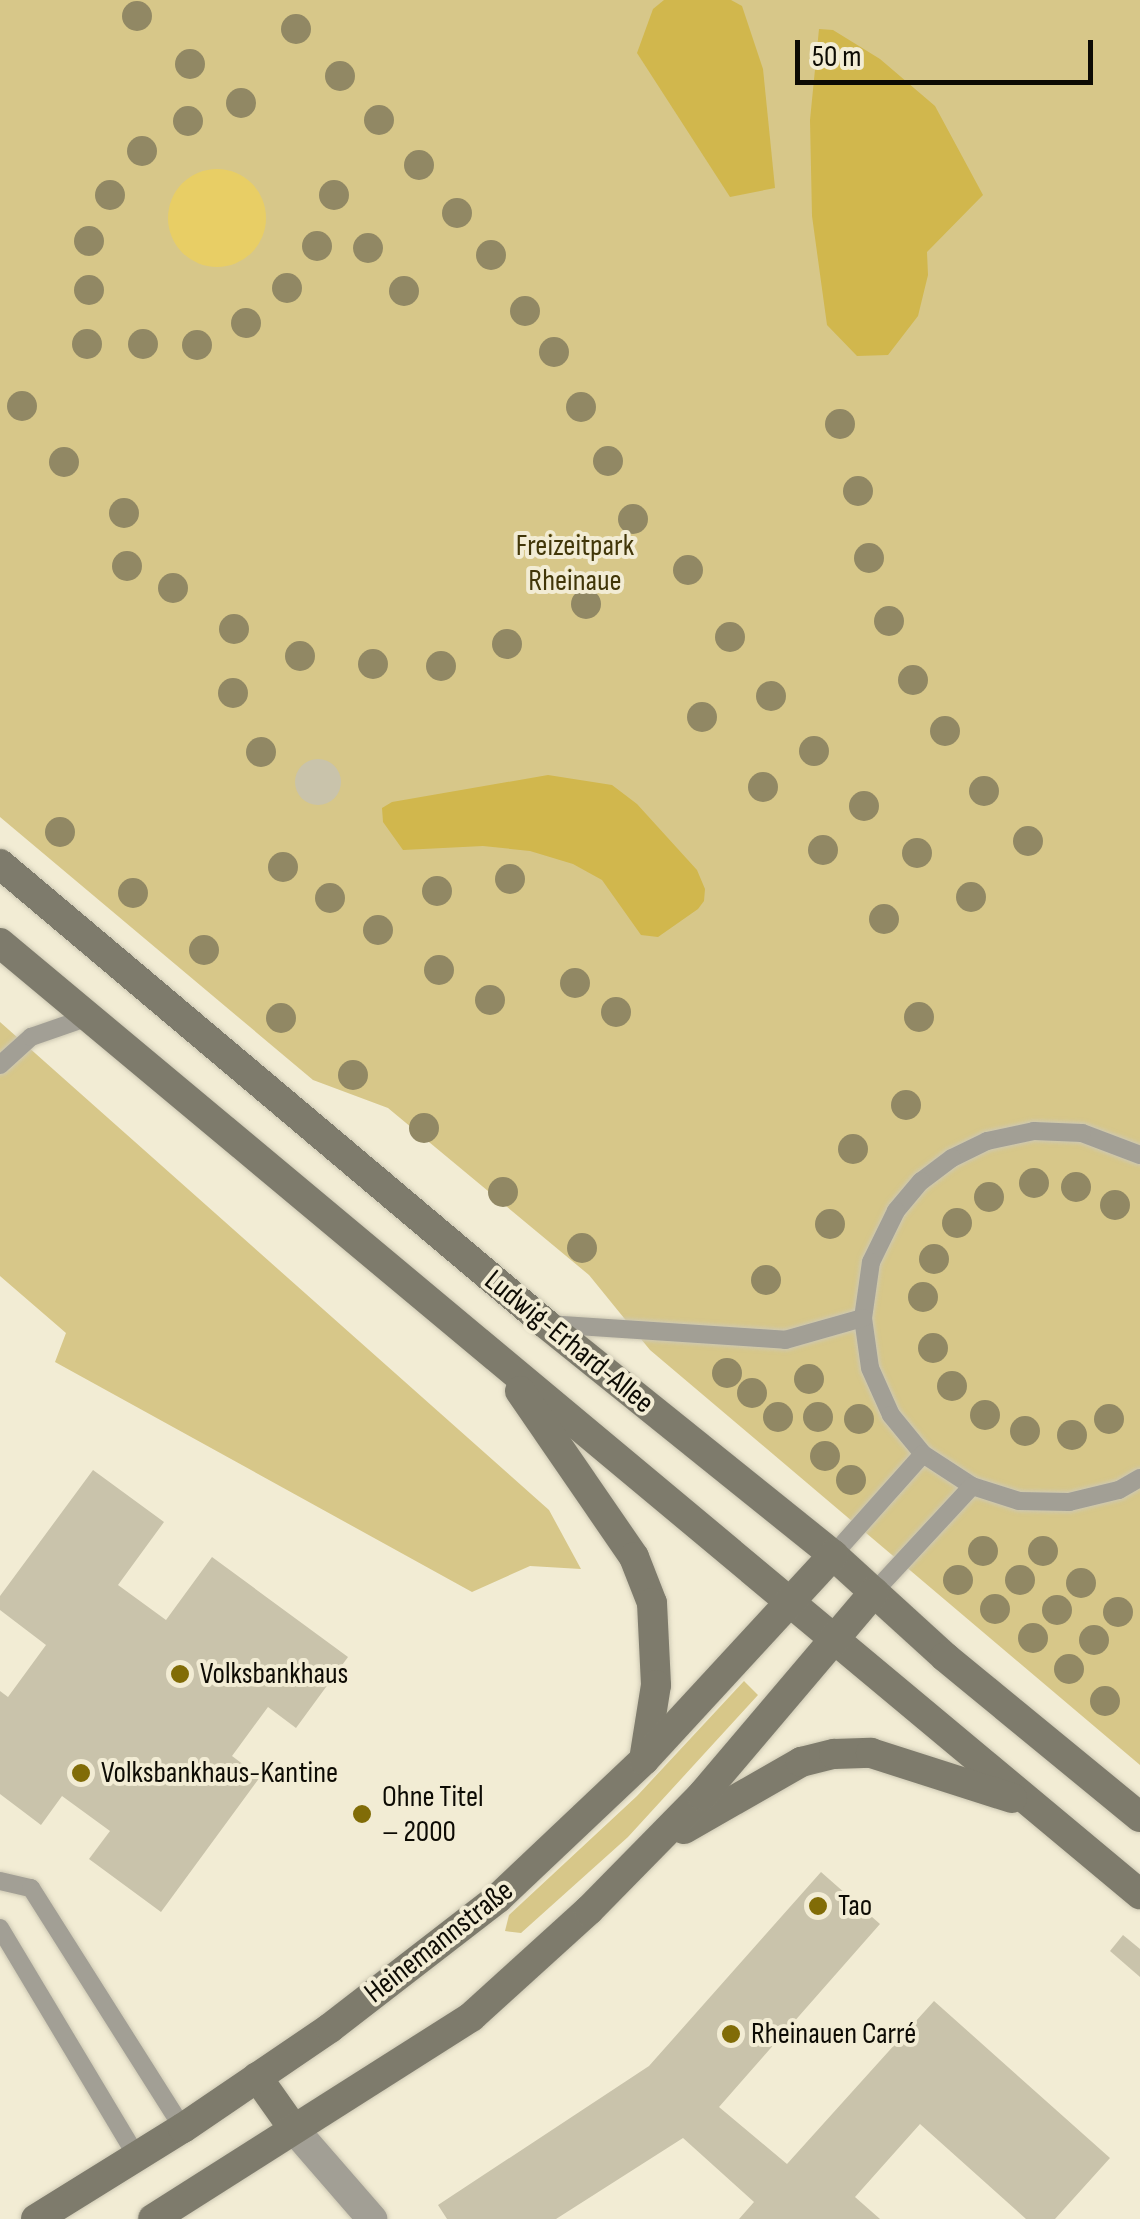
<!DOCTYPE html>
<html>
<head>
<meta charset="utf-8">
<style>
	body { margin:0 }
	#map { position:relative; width:1140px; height:2219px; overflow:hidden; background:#f2ecd4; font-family:"Sofia Sans Condensed",sans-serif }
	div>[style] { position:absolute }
	.green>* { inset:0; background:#d7c789 }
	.forest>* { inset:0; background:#d1b74d }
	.water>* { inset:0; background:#e8ce65 }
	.round { border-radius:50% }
	.building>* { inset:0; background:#c9c3ab }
	.roads { filter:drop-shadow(0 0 2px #cdc8b3) drop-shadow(0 0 2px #cdc8b3) }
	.service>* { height:18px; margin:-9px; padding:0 9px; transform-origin:9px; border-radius:9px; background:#a29f95 }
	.minor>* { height:30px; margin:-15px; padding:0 15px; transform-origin:15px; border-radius:15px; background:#a29f95 }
	.secondary>* { height:30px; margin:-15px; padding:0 15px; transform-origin:15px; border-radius:15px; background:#7e7b6c }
	.trees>* { width:30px; height:30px; margin:-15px; border-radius:50%; background:#918864 }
	.dots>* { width:28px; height:28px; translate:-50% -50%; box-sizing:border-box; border:5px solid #f2ecd4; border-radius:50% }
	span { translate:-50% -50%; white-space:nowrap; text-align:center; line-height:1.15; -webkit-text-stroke:8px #f2ecd4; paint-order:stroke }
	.park-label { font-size:30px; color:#413608 }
	.street-label { font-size:30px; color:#0d0b04 }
	.poi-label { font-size:30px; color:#0d0b04 }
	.left { translate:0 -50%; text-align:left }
	.scale { position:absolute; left:795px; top:40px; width:298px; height:45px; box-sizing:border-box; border:5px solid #0d0b04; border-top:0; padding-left:12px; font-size:30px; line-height:35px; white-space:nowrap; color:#0d0b04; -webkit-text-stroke:8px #f2ecd4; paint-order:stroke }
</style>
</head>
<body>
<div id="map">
	<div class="green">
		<i style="clip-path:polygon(0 0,1140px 0,1140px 1765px,650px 1350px,589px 1275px,388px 1108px,313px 1080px,0 817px)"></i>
		<i style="clip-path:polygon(0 1022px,549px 1510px,581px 1569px,530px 1566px,472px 1592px,55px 1362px,66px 1333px,0 1276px)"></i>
		<i style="clip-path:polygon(744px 1681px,758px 1695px,628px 1837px,521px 1933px,505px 1931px,509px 1915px,637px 1796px)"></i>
	</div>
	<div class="forest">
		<i style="clip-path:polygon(664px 0,731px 0,742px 6px,763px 69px,775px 188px,730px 197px,637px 53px,653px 9px)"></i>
		<i style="clip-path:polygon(819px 29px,833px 30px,880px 59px,935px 106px,983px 195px,927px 252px,928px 275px,918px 316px,888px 355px,857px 356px,827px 325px,812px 216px,810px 120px)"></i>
		<i style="clip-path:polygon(548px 775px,612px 785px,637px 804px,697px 870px,705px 889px,704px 901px,698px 909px,658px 937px,641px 935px,602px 880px,573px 864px,530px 851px,483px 846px,403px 850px,383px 822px,382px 808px,392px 802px)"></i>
	</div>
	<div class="water">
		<i class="round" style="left:168px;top:169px;width:98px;height:98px"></i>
	</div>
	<div class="building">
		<i class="round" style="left:295px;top:759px;width:46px;height:46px"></i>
		<i style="clip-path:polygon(93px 1470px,164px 1522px,118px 1585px,166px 1620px,212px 1557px,348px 1657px,296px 1728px,268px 1707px,232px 1756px,260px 1777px,161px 1912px,89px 1859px,110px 1831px,62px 1796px,41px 1825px,0 1794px,0 1691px,8px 1697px,46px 1645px,0 1610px,0 1596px)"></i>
		<i style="clip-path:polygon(821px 1872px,880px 1924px,719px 2107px,787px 2164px,934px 2001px,1110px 2158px,1055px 2219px,1026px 2219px,920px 2124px,855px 2197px,880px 2219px,739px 2219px,754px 2202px,683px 2138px,556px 2219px,447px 2219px,438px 2205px,649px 2066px)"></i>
		<i style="clip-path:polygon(1123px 1935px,1140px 1949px,1140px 1977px,1110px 1951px)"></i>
	</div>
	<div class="roads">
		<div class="service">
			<i style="left:0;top:1065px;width:42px;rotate:-42.1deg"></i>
			<i style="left:31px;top:1037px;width:58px;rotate:-19.1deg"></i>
			<i style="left:1140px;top:1155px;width:62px;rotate:-159.2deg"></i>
			<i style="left:1082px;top:1133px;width:48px;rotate:-177.6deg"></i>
			<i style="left:1034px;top:1131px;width:48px;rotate:168deg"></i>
			<i style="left:987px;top:1141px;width:39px;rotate:154deg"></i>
			<i style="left:952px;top:1158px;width:39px;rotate:143deg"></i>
			<i style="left:921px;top:1181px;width:39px;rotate:130deg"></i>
			<i style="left:896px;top:1211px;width:57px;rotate:116.1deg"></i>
			<i style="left:871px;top:1262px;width:57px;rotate:98.1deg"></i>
			<i style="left:863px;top:1318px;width:50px;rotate:82deg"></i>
			<i style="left:870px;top:1368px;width:51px;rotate:65.9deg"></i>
			<i style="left:891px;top:1415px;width:50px;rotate:50.6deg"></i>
			<i style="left:923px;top:1454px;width:59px;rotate:33.1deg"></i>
			<i style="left:972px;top:1486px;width:49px;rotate:17.7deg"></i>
			<i style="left:1019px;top:1501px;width:50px;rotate:1.1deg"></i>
			<i style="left:1069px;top:1502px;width:51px;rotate:-13.5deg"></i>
			<i style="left:1119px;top:1490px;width:24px;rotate:-30deg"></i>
			<i style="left:547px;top:1324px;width:239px;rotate:3.8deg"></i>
			<i style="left:785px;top:1340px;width:81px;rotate:-15.8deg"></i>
			<i style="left:833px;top:1555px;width:135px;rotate:-48.3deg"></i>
			<i style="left:874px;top:1592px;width:144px;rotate:-47.2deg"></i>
			<i style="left:0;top:1881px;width:32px;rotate:13deg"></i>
			<i style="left:31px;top:1888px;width:284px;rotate:57.7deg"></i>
			<i style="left:0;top:1928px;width:267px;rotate:59.1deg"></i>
		</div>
		<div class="minor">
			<i style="left:293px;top:2128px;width:121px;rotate:49deg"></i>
		</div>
		<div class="secondary">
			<i style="left:0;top:864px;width:714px;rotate:40.11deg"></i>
			<i style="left:546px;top:1324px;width:368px;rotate:38.8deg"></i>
			<i style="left:833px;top:1555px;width:151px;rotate:42.3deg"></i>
			<i style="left:945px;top:1657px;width:252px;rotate:39.4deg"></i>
			<i style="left:0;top:943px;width:1485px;rotate:39.84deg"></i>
			<i style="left:520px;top:1391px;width:201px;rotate:55.5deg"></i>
			<i style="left:634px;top:1557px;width:49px;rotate:68.6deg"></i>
			<i style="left:652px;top:1603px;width:82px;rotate:87.2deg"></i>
			<i style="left:656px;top:1685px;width:76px;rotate:99.1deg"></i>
			<i style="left:684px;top:1829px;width:135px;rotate:-29.8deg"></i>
			<i style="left:801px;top:1762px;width:34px;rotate:-14deg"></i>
			<i style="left:834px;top:1754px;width:37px;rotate:-2deg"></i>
			<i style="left:871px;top:1753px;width:148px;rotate:17.7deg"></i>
			<i style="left:257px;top:2077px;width:62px;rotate:54.8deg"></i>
			<i style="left:36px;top:2219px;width:173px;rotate:-31.8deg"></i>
			<i style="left:183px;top:2128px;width:178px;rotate:-34.2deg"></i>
			<i style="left:330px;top:2028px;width:212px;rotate:-37.7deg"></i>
			<i style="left:498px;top:1898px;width:201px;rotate:-43.4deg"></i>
			<i style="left:644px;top:1760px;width:279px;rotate:-47.3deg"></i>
			<i style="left:153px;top:2219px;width:377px;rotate:-32.4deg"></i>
			<i style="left:471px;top:2017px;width:159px;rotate:-42.2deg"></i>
			<i style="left:589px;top:1910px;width:161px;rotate:-45.5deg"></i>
			<i style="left:702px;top:1795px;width:266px;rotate:-49.7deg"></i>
		</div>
	</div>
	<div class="trees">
		<i style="left:137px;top:16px"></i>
		<i style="left:296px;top:29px"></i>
		<i style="left:190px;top:64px"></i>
		<i style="left:340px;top:76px"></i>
		<i style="left:241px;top:103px"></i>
		<i style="left:379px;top:120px"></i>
		<i style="left:188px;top:121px"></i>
		<i style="left:142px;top:151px"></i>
		<i style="left:419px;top:165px"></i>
		<i style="left:110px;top:195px"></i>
		<i style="left:334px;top:195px"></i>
		<i style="left:457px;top:213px"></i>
		<i style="left:89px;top:241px"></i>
		<i style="left:317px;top:246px"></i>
		<i style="left:368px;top:248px"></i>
		<i style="left:491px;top:255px"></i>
		<i style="left:287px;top:288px"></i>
		<i style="left:89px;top:290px"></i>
		<i style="left:404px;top:291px"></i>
		<i style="left:525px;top:311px"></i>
		<i style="left:246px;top:323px"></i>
		<i style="left:87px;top:344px"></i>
		<i style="left:143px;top:344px"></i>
		<i style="left:197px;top:345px"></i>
		<i style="left:554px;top:352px"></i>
		<i style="left:22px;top:406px"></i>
		<i style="left:581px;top:407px"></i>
		<i style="left:840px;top:424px"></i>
		<i style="left:608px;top:461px"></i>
		<i style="left:64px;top:462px"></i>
		<i style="left:858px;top:491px"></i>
		<i style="left:124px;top:513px"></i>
		<i style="left:633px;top:519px"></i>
		<i style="left:869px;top:558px"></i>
		<i style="left:127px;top:566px"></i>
		<i style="left:688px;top:570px"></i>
		<i style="left:173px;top:588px"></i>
		<i style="left:586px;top:604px"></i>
		<i style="left:889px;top:621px"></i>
		<i style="left:234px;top:629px"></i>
		<i style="left:730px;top:637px"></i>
		<i style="left:507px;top:644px"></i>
		<i style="left:300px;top:656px"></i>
		<i style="left:373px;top:664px"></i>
		<i style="left:441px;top:666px"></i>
		<i style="left:913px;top:680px"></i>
		<i style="left:233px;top:693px"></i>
		<i style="left:771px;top:696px"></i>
		<i style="left:702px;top:717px"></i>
		<i style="left:945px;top:731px"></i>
		<i style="left:814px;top:751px"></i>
		<i style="left:261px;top:752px"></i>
		<i style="left:763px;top:787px"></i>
		<i style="left:984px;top:791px"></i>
		<i style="left:864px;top:806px"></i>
		<i style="left:60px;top:832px"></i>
		<i style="left:1028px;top:841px"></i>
		<i style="left:823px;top:850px"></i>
		<i style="left:917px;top:853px"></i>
		<i style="left:283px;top:867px"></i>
		<i style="left:510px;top:879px"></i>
		<i style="left:437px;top:891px"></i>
		<i style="left:133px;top:893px"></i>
		<i style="left:971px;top:897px"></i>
		<i style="left:330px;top:898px"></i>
		<i style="left:884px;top:919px"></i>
		<i style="left:378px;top:930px"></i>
		<i style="left:204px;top:950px"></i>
		<i style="left:439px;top:970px"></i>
		<i style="left:575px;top:983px"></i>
		<i style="left:490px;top:1000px"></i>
		<i style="left:616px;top:1012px"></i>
		<i style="left:919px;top:1017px"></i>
		<i style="left:281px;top:1018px"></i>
		<i style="left:353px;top:1075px"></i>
		<i style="left:906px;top:1105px"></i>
		<i style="left:424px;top:1128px"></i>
		<i style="left:853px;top:1149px"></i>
		<i style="left:1034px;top:1183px"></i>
		<i style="left:1076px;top:1187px"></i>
		<i style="left:503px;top:1192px"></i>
		<i style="left:989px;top:1197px"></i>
		<i style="left:1115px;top:1205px"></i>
		<i style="left:957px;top:1223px"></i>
		<i style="left:830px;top:1224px"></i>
		<i style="left:582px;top:1248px"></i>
		<i style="left:934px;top:1259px"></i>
		<i style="left:766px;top:1280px"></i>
		<i style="left:923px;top:1297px"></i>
		<i style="left:933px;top:1348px"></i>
		<i style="left:727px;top:1373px"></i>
		<i style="left:809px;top:1379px"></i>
		<i style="left:952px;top:1386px"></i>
		<i style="left:752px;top:1393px"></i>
		<i style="left:985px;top:1415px"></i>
		<i style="left:778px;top:1417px"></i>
		<i style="left:818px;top:1417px"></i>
		<i style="left:859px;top:1419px"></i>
		<i style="left:1109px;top:1419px"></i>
		<i style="left:1025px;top:1431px"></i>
		<i style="left:1072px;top:1435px"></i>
		<i style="left:825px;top:1456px"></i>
		<i style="left:851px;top:1480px"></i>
		<i style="left:983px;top:1551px"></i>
		<i style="left:1043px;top:1551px"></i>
		<i style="left:958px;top:1580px"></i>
		<i style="left:1020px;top:1580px"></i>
		<i style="left:1081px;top:1583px"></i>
		<i style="left:995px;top:1609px"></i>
		<i style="left:1057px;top:1610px"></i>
		<i style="left:1118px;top:1612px"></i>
		<i style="left:1033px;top:1638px"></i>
		<i style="left:1094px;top:1640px"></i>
		<i style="left:1069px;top:1669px"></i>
		<i style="left:1105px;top:1701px"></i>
	</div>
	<div class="dots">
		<i style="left:180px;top:1674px;background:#816c07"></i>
		<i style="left:81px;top:1773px;background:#816c07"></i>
		<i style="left:362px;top:1814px;background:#816c07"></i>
		<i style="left:818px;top:1906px;background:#816c07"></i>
		<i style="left:731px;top:2034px;background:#816c07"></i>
	</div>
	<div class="park-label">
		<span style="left:575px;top:563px">Freizeitpark<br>Rheinaue</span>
	</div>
	<div class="street-label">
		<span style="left:569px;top:1342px;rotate:39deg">Ludwig-Erhard-Allee</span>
		<span style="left:439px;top:1942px;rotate:-38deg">Heinemannstraße</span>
	</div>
	<div class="poi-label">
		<span class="left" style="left:200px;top:1674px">Volksbankhaus</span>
		<span class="left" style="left:101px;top:1773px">Volksbankhaus-Kantine</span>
		<span class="left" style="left:382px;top:1814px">Ohne Titel<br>– 2000</span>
		<span class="left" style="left:838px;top:1906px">Tao</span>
		<span class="left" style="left:751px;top:2034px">Rheinauen Carré</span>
	</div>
	<div class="scale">50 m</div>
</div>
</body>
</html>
